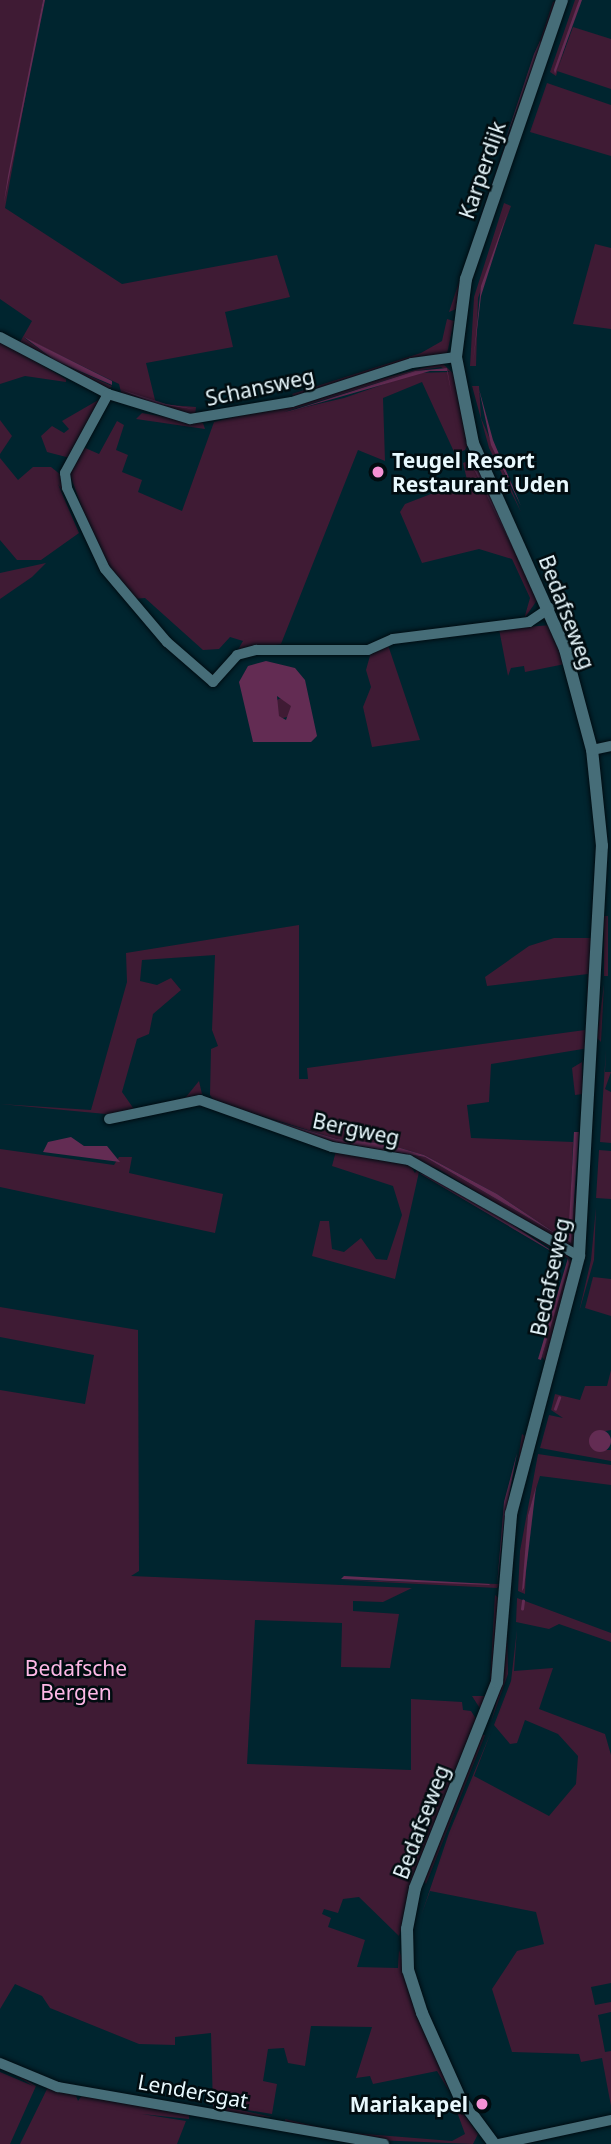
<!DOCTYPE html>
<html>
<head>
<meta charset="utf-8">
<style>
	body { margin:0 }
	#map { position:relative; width:611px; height:2144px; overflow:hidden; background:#00252f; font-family:"Noto Sans",sans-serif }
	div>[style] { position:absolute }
	.green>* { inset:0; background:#3f1b34; transform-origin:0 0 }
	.round { border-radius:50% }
	.water>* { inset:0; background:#632c53 }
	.stream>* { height:2.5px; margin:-1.25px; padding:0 1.25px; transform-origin:1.25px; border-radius:1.25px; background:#632c53 }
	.roads { filter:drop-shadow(0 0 2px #000c12) drop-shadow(0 0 2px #000c12) }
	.minor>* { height:10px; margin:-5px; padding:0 5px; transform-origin:5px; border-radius:5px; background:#466d78 }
	.tertiary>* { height:12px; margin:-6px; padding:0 6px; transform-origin:6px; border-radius:6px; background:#466d78 }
	.dots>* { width:19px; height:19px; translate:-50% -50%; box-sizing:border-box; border:4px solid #010c10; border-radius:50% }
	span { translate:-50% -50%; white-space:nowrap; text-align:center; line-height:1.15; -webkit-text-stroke:5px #010c10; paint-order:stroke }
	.street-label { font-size:21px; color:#e8f8fd }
	.poi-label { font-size:21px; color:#e8f8fd; font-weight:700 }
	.left { translate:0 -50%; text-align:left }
	.right { translate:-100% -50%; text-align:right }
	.park-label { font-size:21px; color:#fdb8e6 }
</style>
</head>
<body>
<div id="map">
	<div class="green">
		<i style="clip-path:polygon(0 0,43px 0,5px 208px,122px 284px,277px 255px,290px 297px,225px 312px,233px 347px,146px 363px,156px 404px,196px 407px,195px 416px,122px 396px,119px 384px,23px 337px,54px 360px,112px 386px,108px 390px,20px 342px,32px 321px,0 299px)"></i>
		<i style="clip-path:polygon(558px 0,456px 309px,449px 312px,553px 2px)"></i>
		<i style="clip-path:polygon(575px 0,579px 0,556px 76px,550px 72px)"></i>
		<i style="clip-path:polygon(573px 27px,611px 39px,611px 89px,557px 71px)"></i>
		<i style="clip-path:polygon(547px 83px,611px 105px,611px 156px,530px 132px)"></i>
		<i style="clip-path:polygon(504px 203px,511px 206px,478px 298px,476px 366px,470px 366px,474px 297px)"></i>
		<i style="clip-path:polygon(595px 244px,611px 248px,611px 329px,573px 324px)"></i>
		<i style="clip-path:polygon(447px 319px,454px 321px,447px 354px,295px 398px,292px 394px,421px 353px,442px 341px)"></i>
		<i style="clip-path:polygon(0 341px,66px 379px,66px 382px,25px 376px,0 384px)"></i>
		<i style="clip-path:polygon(evenodd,442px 363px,455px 375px,469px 443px,465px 450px,455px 454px,422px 382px,383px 398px,385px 461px,358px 450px,281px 644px,236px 653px,243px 641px,230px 637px,219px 649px,203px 650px,145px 598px,134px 599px,99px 555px,69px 472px,83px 447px,99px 454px,117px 421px,124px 425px,116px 450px,128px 455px,122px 472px,142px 480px,138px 492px,182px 511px,214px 422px,442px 363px,441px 367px,450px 372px,416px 373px,344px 398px,284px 412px,415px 371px,441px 367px)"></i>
		<i style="clip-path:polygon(472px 386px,479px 386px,481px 418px,521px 512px,489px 448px)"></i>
		<i style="clip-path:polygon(100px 399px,70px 458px,47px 452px,41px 436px,52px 426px,64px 433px,69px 429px,62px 421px)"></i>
		<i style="clip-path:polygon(142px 413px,203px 423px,205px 429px,136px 419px)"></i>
		<i style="clip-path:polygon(0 420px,12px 436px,0 454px)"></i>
		<i style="clip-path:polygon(0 458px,18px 480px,33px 467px,51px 467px,61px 475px,77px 516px,58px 484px,79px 533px,41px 560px,17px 560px,0 540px)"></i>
		<i style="clip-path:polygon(475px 458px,540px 596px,524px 619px,530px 598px,512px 559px,479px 549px,422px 563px,400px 512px,405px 504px,467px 480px,463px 463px)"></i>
		<i style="clip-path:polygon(46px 563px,32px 577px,0 599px,0 573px)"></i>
		<i style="clip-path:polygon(552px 625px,565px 664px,525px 672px,524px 666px,511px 668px,508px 676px,499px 629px)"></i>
		<i style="clip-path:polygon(388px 645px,420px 740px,372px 747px,363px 707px,371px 687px,366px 670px,371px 652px)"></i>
		<i class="round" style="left:273px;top:698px;width:20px;height:20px"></i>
		<i style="left:604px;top:916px;width:4px;height:60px"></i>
		<i style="clip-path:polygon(evenodd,592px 924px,589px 1048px,491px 1064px,489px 1102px,467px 1105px,471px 1138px,573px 1142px,569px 1243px,584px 1133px,576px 1245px,571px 1249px,438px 1169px,391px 1153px,333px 1145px,217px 1105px,210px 1095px,211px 1049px,218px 1046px,212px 1030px,215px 955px,142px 960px,140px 981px,157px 985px,171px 978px,181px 990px,153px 1014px,149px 1034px,137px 1039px,122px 1092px,136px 1112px,186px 1097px,199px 1081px,202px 1094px,127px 1116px,0 1104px,91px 1110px,127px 982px,126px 953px,299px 925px,299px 1079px,308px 1079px,307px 1068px,585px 1030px,585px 1046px,588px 974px,487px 986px,485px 977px,529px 946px,554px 938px,591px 938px,592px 924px,249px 1112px,337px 1139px,387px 1144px,424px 1155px,497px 1194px,561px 1237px,425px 1157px,336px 1142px,249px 1112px)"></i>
		<i style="clip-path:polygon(604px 984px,601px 1042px,597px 1038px)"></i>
		<i style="clip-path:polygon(606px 1049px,605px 1072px,611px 1072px,605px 1089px,611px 1092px,611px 1143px,600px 1142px)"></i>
		<i style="clip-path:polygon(582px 1062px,583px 1094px,575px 1095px,572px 1068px)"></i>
		<i style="clip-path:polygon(0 1149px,114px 1165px,119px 1157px,132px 1157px,129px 1173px,223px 1194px,215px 1233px,0 1187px)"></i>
		<i style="clip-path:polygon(599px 1150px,611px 1151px,611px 1199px,596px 1198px)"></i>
		<i style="clip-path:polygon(336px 1151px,382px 1155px,408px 1162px,415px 1173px,419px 1166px,436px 1173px,567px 1254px,573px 1264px,547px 1363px,542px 1357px,569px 1259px,439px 1179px,419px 1172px,395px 1279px,312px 1256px,320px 1221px,329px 1221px,332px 1249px,344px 1252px,361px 1238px,376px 1259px,387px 1260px,402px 1215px,393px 1186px,332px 1166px)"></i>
		<i style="clip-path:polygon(596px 1207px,594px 1260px,579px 1312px,591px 1260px)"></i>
		<i style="clip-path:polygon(593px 1277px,611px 1279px,611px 1316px,585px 1308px)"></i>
		<i style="clip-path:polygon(0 1307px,138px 1330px,139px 1571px,131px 1576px,412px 1588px,383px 1602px,353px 1601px,353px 1611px,399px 1614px,390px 1668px,341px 1667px,342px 1623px,255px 1620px,247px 1764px,411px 1770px,411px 1699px,462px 1702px,463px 1710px,471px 1711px,478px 1722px,399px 1936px,359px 1897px,343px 1899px,338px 1913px,324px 1909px,322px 1914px,331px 1918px,328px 1927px,365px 1940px,357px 1967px,398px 1968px,399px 1950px,449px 2091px,437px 2071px,373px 2084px,370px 2076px,356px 2078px,372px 2027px,311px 2026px,305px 2066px,288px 2063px,284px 2048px,268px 2049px,263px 2081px,277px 2084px,272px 2114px,217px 2105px,272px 2117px,226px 2115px,213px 2108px,211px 2033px,175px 2037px,175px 2045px,139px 2044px,50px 2008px,42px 1996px,15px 1984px,0 2009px,0 1390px,85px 1404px,94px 1355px,0 1337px)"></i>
		<i style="clip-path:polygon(611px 1370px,611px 1430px,596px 1433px,601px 1450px,611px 1450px,611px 1461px,540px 1448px,549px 1415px,563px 1418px,551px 1410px,555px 1394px,580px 1400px,585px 1386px,607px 1386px)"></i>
		<i style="clip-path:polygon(522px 1434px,526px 1437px,500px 1585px,497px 1588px,341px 1580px,499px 1584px)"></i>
		<i style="clip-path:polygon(538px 1454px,611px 1465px,611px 1485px,540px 1476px,528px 1515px,525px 1594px,518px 1591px,520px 1551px)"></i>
		<i style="clip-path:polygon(495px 1595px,500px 1599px,495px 1677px,481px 1710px,472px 1696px,485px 1696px,490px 1682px)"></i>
		<i style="clip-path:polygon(517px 1598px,611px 1633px,611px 1642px,559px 1624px,549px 1629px,516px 1622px)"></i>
		<i style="clip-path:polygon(507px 1628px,508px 1674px,491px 1722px,504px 1674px)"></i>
		<i style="clip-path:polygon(517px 1629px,514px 1671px,553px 1668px,539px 1709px,605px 1734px,611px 1755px,611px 1983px,591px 1987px,595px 2005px,611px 2002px,611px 2012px,598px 2015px,605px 2052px,611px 2051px,611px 2106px,602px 2058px,581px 2062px,579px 2054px,512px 2052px,492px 1989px,517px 1951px,544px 1944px,536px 1912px,430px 1891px,421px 1916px,449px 1833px,491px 1732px,474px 1776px,549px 1816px,576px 1784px,578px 1756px,558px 1734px,525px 1720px,517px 1743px,510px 1744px,494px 1725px,511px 1681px)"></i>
		<i style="clip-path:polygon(481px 1735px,485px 1735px,426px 1884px,424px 1881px)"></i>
		<i style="clip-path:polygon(0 2065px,36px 2086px,10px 2144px,0 2144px,0 2072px,33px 2086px)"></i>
		<i style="clip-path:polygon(48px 2087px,75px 2093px,78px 2101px,83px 2094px,189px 2113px,189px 2119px,142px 2114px,186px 2121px,177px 2144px,20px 2144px)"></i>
		<i style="clip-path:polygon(452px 2098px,478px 2134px,473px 2144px,374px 2140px,286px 2125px,285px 2119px,340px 2132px,452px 2141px,465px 2134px)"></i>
	</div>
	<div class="water">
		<i style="clip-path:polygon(43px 0,45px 0,4px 202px,8px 176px)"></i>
		<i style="clip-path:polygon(579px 0,582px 0,555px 74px,554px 70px)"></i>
		<i style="clip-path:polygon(540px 41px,541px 43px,503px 147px,534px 54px)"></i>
		<i style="clip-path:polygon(508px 211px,481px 296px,473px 364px,481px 286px)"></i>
		<i style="clip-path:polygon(24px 337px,112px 381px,112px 385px,54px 360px)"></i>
		<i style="clip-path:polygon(447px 368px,452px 396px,447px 371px,430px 371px,284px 413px,415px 371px)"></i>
		<i style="clip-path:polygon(479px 389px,493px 440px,521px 506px,491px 445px)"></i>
		<i style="clip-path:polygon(122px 390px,166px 404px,194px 409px,156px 404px)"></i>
		<i style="clip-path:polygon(471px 463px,476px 466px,522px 562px,520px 563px)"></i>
		<i style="clip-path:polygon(evenodd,266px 661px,295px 668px,305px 680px,317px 736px,311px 742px,253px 742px,239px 682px,248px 666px,266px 661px,277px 696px,291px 706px,286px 720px,279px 716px,277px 696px)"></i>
		<i style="clip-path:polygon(249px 1113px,337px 1139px,387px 1144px,424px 1155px,497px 1194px,561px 1237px,425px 1157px,336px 1142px)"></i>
		<i style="clip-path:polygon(574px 1132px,579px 1132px,571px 1243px,568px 1241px)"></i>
		<i style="clip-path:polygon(71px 1137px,84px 1146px,107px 1146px,120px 1162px,43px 1152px,48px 1142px)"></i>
		<i style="clip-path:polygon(419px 1173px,439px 1179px,477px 1201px,561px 1257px)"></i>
		<i style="clip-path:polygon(568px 1258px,569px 1264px,541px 1360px,538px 1359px)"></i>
		<i class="round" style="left:589px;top:1430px;width:22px;height:22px"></i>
		<i style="clip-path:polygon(517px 1453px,504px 1522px,497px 1586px,504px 1502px)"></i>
		<i style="clip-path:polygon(536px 1487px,524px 1588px,522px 1591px,528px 1515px)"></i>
		<i style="clip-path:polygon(344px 1576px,489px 1584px,490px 1585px,341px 1579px)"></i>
	</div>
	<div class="stream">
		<i style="left:555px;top:1409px;width:12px;rotate:-70deg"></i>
		<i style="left:522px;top:1609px;width:8px;rotate:-83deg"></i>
	</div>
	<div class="roads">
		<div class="minor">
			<i style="left:0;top:337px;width:122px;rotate:27.8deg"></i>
			<i style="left:108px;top:394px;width:86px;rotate:17deg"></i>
			<i style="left:190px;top:419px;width:103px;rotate:-9.5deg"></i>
			<i style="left:292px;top:402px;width:126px;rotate:-18deg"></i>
			<i style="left:412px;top:363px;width:44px;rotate:-7.8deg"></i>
			<i style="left:108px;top:394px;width:90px;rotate:118.6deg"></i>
			<i style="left:65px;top:473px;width:15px;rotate:82deg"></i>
			<i style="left:67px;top:488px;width:89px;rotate:64.9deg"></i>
			<i style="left:105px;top:569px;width:96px;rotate:49.7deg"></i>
			<i style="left:167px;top:642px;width:61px;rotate:41deg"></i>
			<i style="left:213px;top:682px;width:36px;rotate:-48deg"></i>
			<i style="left:237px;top:655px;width:20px;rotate:-15deg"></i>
			<i style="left:256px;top:650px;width:112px"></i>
			<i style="left:368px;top:650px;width:27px;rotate:-24deg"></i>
			<i style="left:393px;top:639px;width:137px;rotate:-7.1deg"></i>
			<i style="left:529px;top:622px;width:25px;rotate:-34deg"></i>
			<i style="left:592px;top:750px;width:19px;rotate:-12deg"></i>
			<i style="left:109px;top:1119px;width:93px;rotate:-11.8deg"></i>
			<i style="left:200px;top:1100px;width:140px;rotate:19.6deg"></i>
			<i style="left:332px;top:1147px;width:78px;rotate:9.6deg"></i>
			<i style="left:409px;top:1160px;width:195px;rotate:29.5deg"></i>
			<i style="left:0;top:2063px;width:63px;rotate:22.5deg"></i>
			<i style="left:58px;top:2087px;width:331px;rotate:9.9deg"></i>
			<i style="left:499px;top:2144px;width:115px;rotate:-12.1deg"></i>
		</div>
		<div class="tertiary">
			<i style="left:494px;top:2144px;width:57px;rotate:-126.5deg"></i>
			<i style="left:460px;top:2098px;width:93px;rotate:-114.1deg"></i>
			<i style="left:422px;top:2013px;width:45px;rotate:-108deg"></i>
			<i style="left:408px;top:1970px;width:41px;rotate:-91.4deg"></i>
			<i style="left:407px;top:1929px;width:42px;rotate:-79deg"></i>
			<i style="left:415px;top:1888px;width:222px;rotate:-68.3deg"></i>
			<i style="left:497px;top:1682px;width:169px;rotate:-85.2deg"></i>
			<i style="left:511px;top:1514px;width:267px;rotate:-75.2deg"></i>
			<i style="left:579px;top:1256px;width:411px;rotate:-86.8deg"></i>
			<i style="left:602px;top:846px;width:97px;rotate:-95.9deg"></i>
			<i style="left:592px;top:750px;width:105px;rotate:-105deg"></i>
			<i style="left:565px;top:649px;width:226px;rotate:-114.1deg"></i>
			<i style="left:473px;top:443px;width:88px;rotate:-101.2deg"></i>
			<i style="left:456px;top:357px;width:79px;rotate:-82.7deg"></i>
			<i style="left:466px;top:279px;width:295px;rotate:-71deg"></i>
		</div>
	</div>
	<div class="dots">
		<i style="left:378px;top:472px;background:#f491d4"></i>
		<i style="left:482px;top:2104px;background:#f491d4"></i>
	</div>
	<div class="street-label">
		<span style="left:482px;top:170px;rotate:-71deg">Karperdijk</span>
		<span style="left:260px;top:387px;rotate:-12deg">Schansweg</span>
		<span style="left:567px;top:612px;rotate:69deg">Bedafseweg</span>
		<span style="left:356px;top:1129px;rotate:12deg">Bergweg</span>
		<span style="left:550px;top:1277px;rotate:-78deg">Bedafseweg</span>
		<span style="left:421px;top:1822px;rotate:-69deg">Bedafseweg</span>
		<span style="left:193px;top:2091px;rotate:10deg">Lendersgat</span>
	</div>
	<div class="poi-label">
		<span class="left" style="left:392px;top:472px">Teugel Resort<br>Restaurant Uden</span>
		<span class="right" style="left:468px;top:2104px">Mariakapel</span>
	</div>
	<div class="park-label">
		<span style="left:76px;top:1680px">Bedafsche<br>Bergen</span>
	</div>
</div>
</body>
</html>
